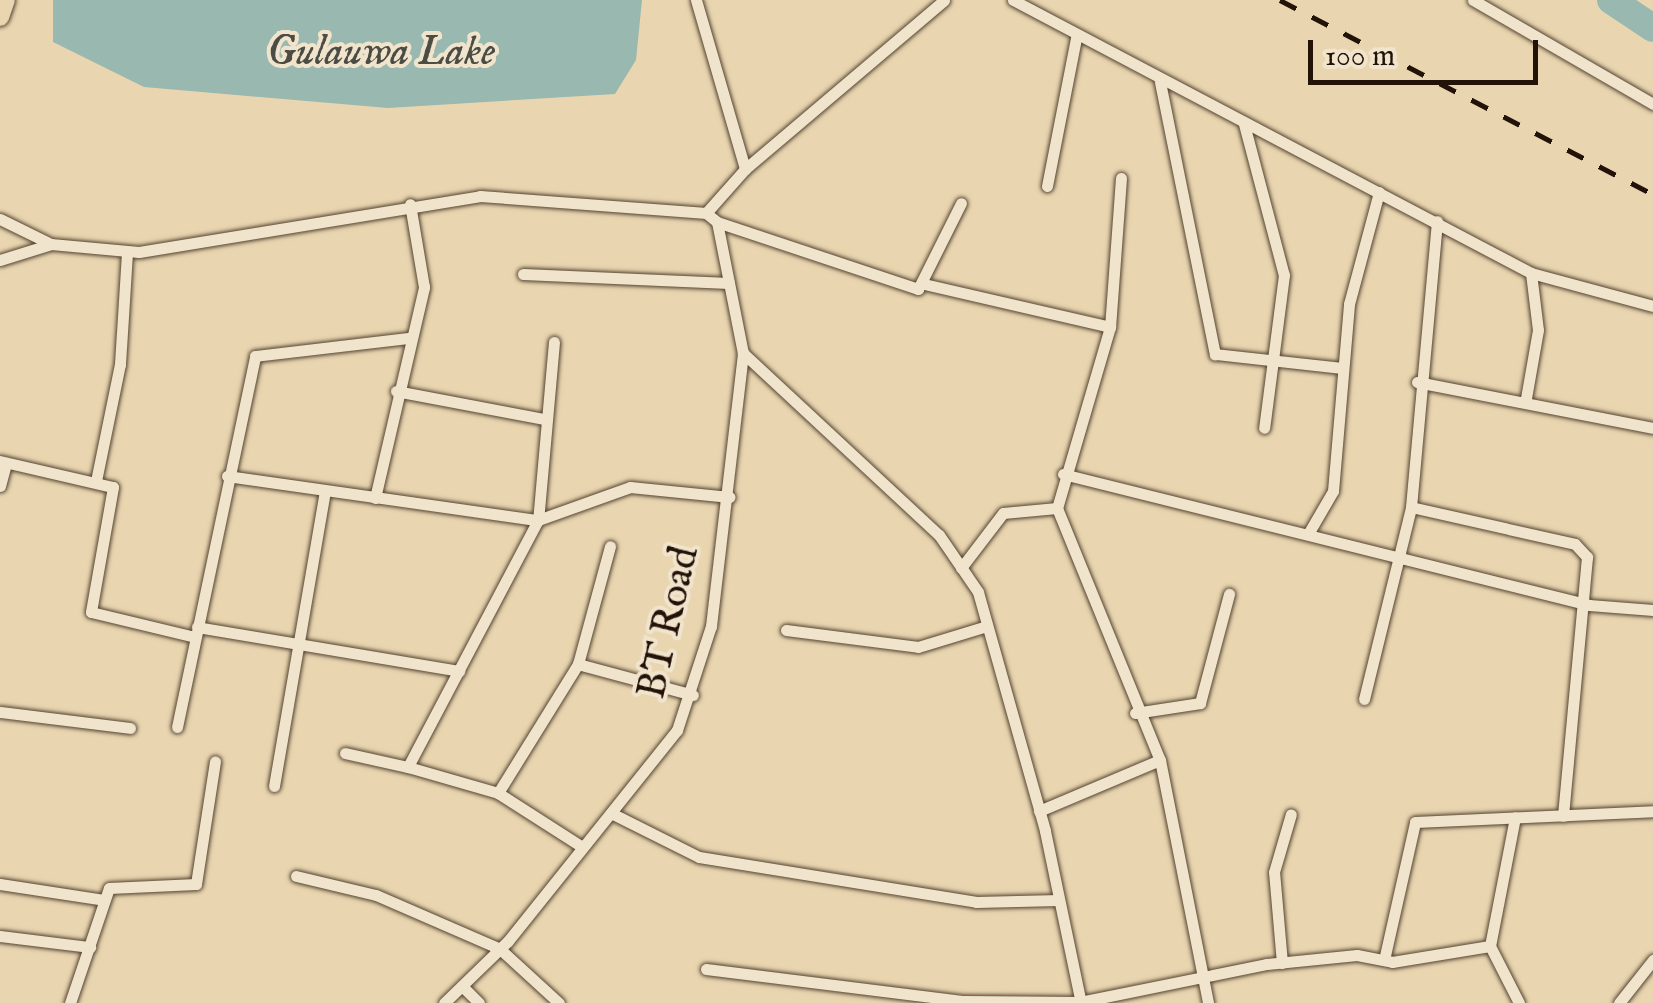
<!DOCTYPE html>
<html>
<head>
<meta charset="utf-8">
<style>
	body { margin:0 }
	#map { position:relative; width:1653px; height:1003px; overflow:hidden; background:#e9d6b0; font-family:"IM FELL English",serif }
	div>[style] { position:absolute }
	.water>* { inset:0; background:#98b8b0 }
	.river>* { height:28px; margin:-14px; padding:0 14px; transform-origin:14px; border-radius:14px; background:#98b8b0 }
	.roads { filter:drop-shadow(0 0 2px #544332) drop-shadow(0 0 2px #544332) }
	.street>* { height:11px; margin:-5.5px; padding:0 5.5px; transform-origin:5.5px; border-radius:5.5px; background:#f1e4cc }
	.primary>* { height:18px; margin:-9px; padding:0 9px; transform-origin:9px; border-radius:9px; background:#e9d6b0 }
	.rail>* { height:5px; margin-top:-2.5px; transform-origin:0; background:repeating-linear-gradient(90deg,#221208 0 18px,transparent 0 36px) }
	span { translate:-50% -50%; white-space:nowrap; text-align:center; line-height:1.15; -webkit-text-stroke:8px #f1e4cc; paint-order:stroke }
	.street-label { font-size:40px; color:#221208 }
	.water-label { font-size:42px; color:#4b4c43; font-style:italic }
	.scale { position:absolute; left:1308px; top:40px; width:230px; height:45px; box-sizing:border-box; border:5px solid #221208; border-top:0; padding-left:12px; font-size:30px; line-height:35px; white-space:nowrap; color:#221208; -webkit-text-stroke:8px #f1e4cc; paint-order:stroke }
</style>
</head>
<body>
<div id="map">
	<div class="water">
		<i style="clip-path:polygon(53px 0,642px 0,636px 60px,615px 94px,388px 108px,144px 87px,53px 42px)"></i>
	</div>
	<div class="river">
		<i style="left:1611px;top:0;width:50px;rotate:33.7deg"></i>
	</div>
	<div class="roads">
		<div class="street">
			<i style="left:696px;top:0;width:176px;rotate:73.8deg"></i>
			<i style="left:1013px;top:0;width:586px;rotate:27.79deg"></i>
			<i style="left:1531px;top:273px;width:57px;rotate:83deg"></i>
			<i style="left:1538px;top:330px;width:69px;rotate:100deg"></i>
			<i style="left:1473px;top:0;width:208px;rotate:30deg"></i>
			<i style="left:1160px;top:82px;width:278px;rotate:78.6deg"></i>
			<i style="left:1215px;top:354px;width:127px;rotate:6.3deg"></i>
			<i style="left:1244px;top:124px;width:156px;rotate:75.2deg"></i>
			<i style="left:1284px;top:275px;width:154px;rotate:97.4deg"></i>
			<i style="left:1121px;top:178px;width:149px;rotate:94.2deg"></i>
			<i style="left:1110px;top:327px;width:189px;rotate:106.3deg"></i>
			<i style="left:1057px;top:508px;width:272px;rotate:67.8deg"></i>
			<i style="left:1160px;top:760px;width:248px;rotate:78.8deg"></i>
			<i style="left:1047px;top:186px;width:151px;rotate:-78.9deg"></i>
			<i style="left:706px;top:213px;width:59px;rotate:-48.4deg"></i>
			<i style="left:745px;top:169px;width:261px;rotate:-40.3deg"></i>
			<i style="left:0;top:219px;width:57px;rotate:26.1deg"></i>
			<i style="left:51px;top:244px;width:88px;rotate:5.2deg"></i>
			<i style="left:139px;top:252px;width:346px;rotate:-9.3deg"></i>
			<i style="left:480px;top:196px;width:227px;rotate:4.3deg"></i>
			<i style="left:706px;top:213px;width:14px;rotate:39deg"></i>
			<i style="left:717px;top:222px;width:134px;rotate:78.8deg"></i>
			<i style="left:743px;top:353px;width:267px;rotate:42.9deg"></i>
			<i style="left:939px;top:535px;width:69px;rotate:55.6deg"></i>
			<i style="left:978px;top:592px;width:248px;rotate:74.3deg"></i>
			<i style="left:1045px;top:831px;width:176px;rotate:78.2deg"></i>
			<i style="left:717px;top:222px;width:212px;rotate:18.4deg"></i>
			<i style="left:918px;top:289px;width:96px;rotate:-63.4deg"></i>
			<i style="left:0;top:260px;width:53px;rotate:-17.4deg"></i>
			<i style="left:1531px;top:273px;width:126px;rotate:15.1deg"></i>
			<i style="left:523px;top:274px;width:206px;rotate:2.5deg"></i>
			<i style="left:924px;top:284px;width:191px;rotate:13deg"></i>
			<i style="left:554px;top:342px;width:179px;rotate:95.1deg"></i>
			<i style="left:538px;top:520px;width:279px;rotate:117.8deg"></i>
			<i style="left:408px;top:767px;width:94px;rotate:16.1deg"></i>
			<i style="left:498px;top:793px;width:98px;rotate:32.6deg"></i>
			<i style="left:1417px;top:382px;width:240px;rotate:11deg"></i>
			<i style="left:396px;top:391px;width:151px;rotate:10.7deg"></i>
			<i style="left:0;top:461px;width:116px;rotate:13deg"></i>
			<i style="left:113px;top:487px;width:127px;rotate:100deg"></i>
			<i style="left:91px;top:612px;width:107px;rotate:13.5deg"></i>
			<i style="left:1063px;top:474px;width:542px;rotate:13.98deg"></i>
			<i style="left:1589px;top:605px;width:64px;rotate:4.5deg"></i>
			<i style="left:227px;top:476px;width:314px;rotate:8.1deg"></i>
			<i style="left:538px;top:520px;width:98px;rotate:-19.7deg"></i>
			<i style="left:630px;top:487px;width:100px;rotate:5.7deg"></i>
			<i style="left:96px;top:481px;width:119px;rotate:-78.4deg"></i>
			<i style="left:120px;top:364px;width:112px;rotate:-86.4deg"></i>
			<i style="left:0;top:486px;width:24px;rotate:-75deg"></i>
			<i style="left:375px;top:498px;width:217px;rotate:-76.9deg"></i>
			<i style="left:424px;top:287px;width:84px;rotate:-99.6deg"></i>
			<i style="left:1411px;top:507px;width:168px;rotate:12.7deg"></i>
			<i style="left:1575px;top:544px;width:18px;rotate:47deg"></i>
			<i style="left:1587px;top:557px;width:260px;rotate:95.3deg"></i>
			<i style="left:1308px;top:534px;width:50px;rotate:-59.8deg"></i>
			<i style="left:1333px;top:491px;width:188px;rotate:-85.1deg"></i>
			<i style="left:1349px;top:304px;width:116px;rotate:-75deg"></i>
			<i style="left:961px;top:568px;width:69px;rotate:-52.6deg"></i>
			<i style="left:1003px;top:513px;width:54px;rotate:-5.3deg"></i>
			<i style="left:197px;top:627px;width:266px;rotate:9.5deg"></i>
			<i style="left:786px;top:630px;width:133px;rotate:7.3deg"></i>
			<i style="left:918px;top:647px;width:72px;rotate:-16.9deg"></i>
			<i style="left:578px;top:664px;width:119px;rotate:15.1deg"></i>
			<i style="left:1364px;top:699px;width:198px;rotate:-76.2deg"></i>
			<i style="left:1411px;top:507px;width:287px;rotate:-84.8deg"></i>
			<i style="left:0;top:712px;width:131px;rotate:7deg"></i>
			<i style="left:1135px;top:713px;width:66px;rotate:-8.7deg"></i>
			<i style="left:1200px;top:703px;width:113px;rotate:-75.1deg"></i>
			<i style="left:177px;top:727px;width:379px;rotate:-78.1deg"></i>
			<i style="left:255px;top:356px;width:155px;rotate:-6.7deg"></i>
			<i style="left:345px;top:753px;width:65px;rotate:12.5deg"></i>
			<i style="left:274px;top:786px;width:300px;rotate:-80.2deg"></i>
			<i style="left:498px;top:793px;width:152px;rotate:-58.2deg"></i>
			<i style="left:578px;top:664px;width:122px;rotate:-74.8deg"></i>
			<i style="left:1039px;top:811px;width:131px;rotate:-22.9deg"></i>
			<i style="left:611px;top:813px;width:98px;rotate:26.6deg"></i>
			<i style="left:699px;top:857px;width:281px;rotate:9.2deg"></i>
			<i style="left:976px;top:902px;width:83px;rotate:-1.4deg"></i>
			<i style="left:296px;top:876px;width:82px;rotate:13.4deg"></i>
			<i style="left:376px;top:895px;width:135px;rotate:23.5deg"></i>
			<i style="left:500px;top:949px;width:80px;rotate:42.5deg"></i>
			<i style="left:0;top:884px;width:105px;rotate:8.7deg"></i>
			<i style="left:0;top:936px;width:91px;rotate:7deg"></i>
			<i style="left:1490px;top:946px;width:131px;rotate:-79deg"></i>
			<i style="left:1384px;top:960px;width:141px;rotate:-77.3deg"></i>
			<i style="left:1415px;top:822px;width:238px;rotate:-2.6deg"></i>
			<i style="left:1282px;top:963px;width:91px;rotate:-95deg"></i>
			<i style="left:1274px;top:872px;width:60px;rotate:-73.7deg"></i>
			<i style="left:706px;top:969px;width:260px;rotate:7.1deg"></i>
			<i style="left:964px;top:1001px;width:116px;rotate:0.5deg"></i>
			<i style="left:1080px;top:1002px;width:191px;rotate:-11.5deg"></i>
			<i style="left:1267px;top:964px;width:90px;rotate:-5.7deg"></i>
			<i style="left:1357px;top:955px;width:36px;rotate:11deg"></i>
			<i style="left:1392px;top:962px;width:99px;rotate:-9.3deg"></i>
			<i style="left:1490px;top:946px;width:64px;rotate:63deg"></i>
			<i style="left:462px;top:986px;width:24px;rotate:45deg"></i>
			<i style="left:70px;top:1003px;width:121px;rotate:-71.3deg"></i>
			<i style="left:109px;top:888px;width:87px;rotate:-2.6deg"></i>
			<i style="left:196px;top:884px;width:124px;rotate:-81.2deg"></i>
			<i style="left:444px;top:1003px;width:89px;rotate:-44.1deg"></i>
			<i style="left:508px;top:941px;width:270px;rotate:-51.3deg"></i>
			<i style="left:677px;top:730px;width:109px;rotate:-71.9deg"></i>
			<i style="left:711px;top:626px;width:275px;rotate:-83.3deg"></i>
			<i style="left:1619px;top:1003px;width:55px;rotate:-51.7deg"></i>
		</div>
		<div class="primary">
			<i style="left:0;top:17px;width:18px;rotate:-71deg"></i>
		</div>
	</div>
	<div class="rail">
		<i style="left:1280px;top:0;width:420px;rotate:27.5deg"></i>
	</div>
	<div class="street-label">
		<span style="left:670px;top:623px;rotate:-77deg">BT Road</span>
	</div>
	<div class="water-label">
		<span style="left:381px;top:53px">Gulauwa Lake</span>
	</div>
	<div class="scale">100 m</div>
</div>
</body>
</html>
